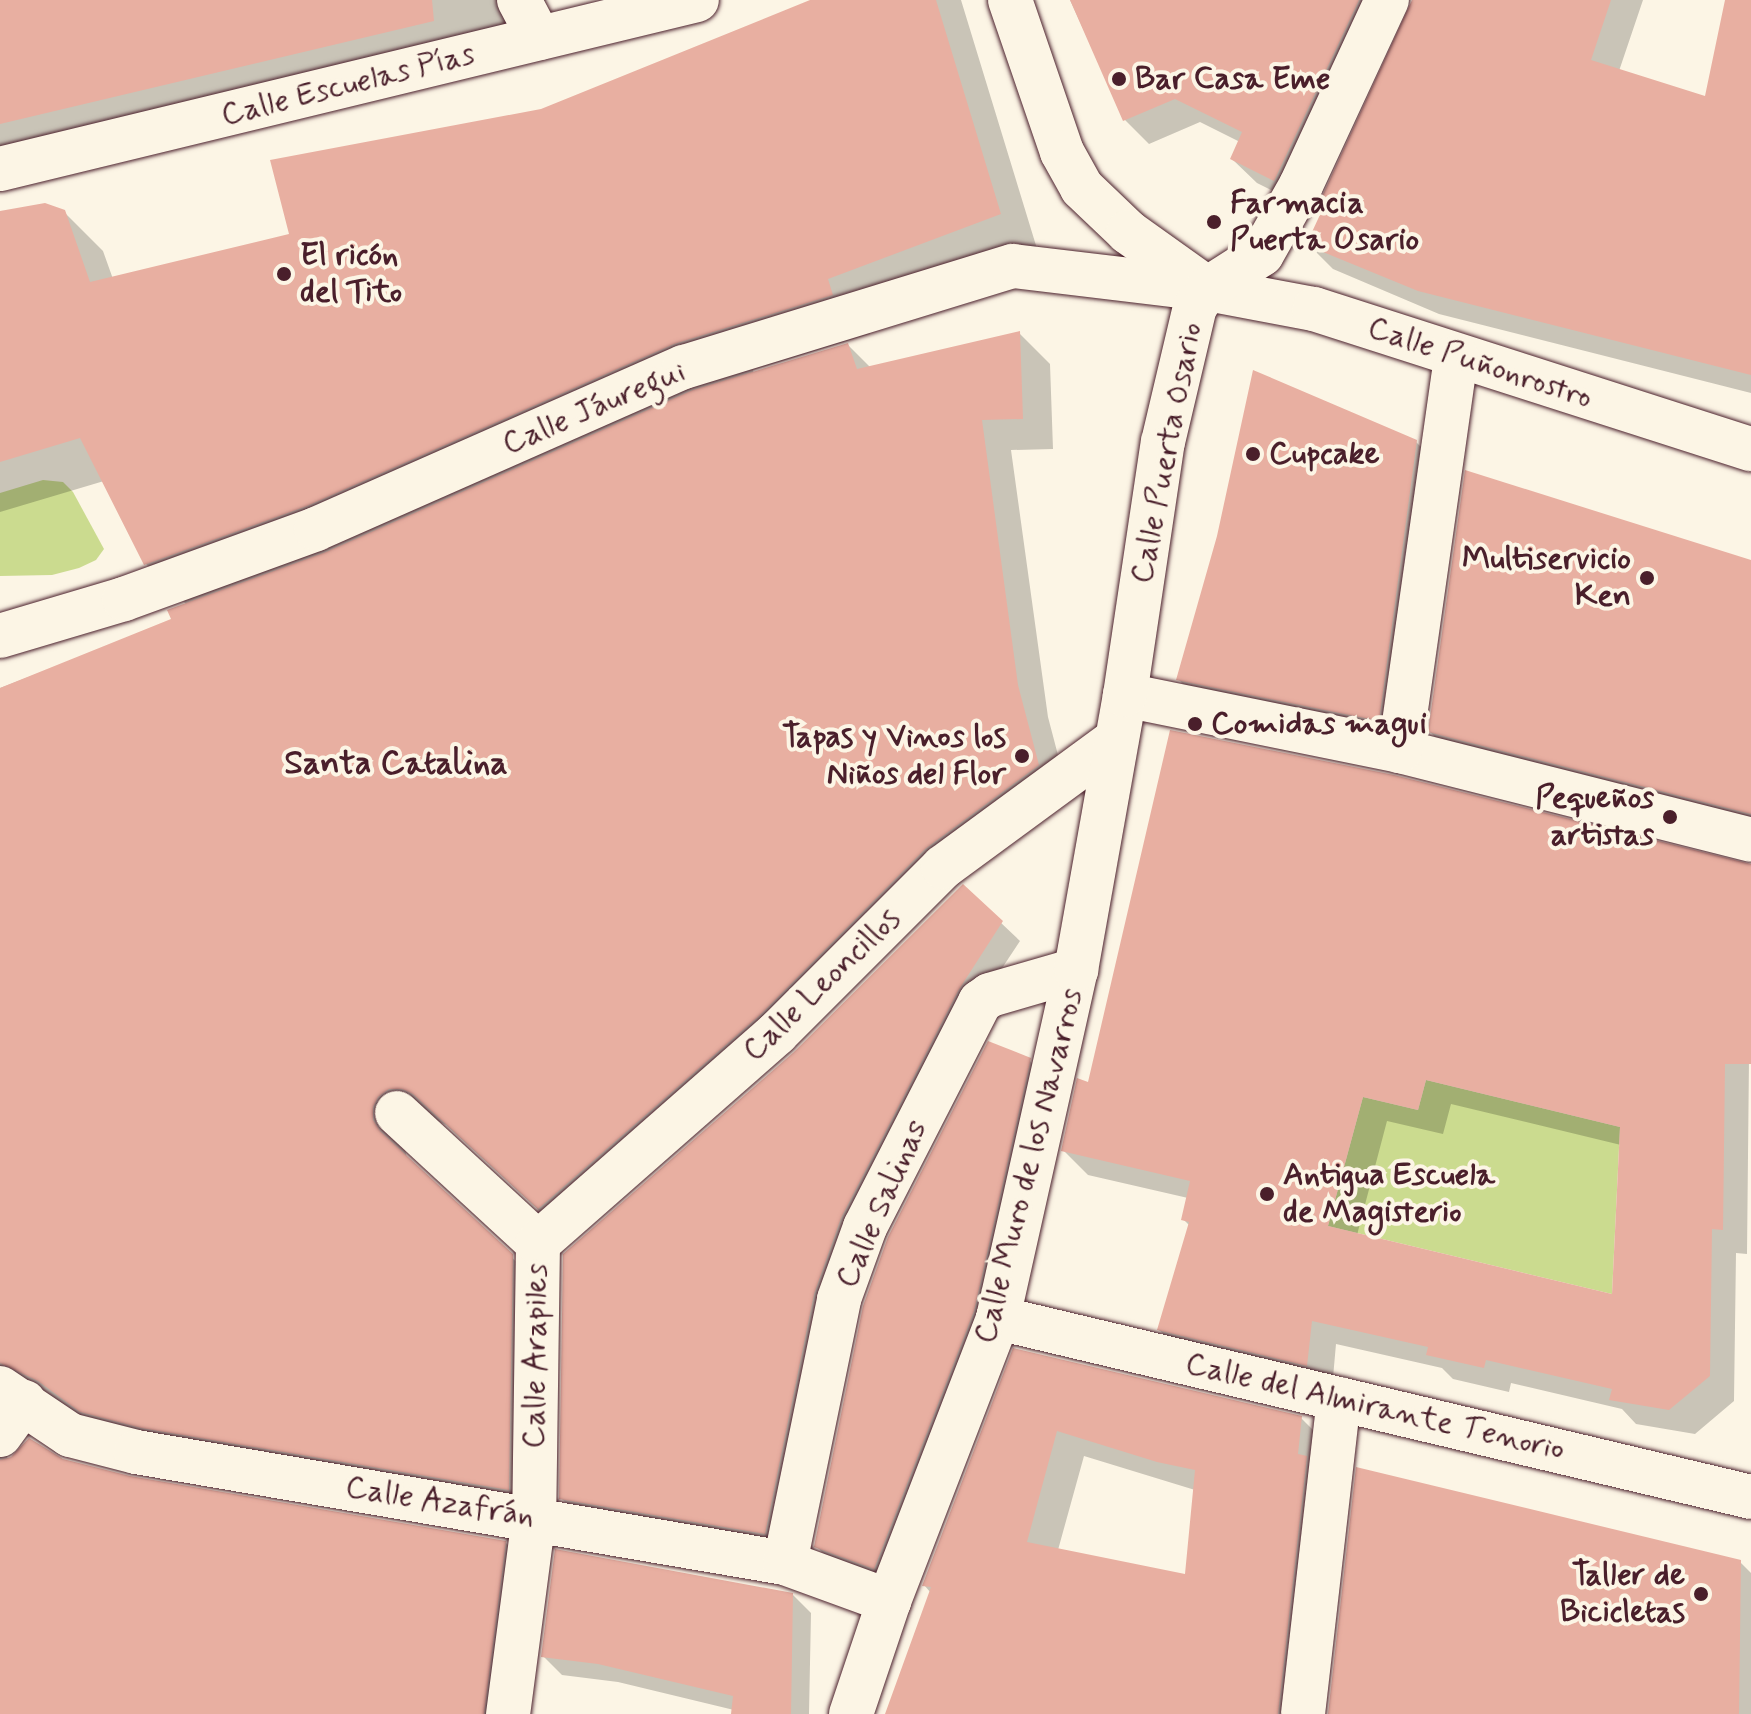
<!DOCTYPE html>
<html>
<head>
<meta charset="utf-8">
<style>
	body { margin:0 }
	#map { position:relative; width:1751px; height:1714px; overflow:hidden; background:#fcf5e5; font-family:Mynerve,sans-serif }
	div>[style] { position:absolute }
	.green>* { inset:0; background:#cbdb8f }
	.shadow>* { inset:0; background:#0003 }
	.building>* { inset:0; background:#e8afa1 }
	.roads { filter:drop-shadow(0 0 2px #4a1f2b) drop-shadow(0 0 2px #4a1f2b) }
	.street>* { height:44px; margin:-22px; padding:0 22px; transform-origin:22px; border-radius:22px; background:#fcf5e5 }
	.dots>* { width:22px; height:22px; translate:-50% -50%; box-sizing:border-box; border:4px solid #fcf5e5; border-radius:50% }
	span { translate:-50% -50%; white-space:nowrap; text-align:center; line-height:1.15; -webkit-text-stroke:8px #fcf5e5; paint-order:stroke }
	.poi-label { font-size:32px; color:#4a1f2b; font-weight:700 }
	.left { translate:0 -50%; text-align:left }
	.right { translate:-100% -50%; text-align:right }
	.street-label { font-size:32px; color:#4a1f2b }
	.neighbourhood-label { font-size:34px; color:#4a1f2b; font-weight:700 }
</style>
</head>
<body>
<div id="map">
	<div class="green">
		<i style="clip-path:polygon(43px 480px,63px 482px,73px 492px,104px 549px,96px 560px,79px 568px,52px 575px,0 576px,0 493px)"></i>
		<i style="clip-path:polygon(1426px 1080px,1620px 1127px,1612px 1294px,1328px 1226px,1363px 1097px,1418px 1110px)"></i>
	</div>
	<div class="shadow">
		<i style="clip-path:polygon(0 0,547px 0,519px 12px,533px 45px,0 170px)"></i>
		<i style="clip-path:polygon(815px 0,961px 0,1038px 252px,865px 318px,870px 334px,753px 370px,754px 374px,848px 345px,871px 368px,1019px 333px,1050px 364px,1053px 449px,1011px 450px,1048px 717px,1069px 797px,956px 880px,570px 1239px,446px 1125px,434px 1119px,403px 1138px,407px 1159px,543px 1287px,539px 1520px,113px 1442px,35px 1393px,4px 1465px,62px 1461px,129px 1478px,505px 1542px,536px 1573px,517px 1714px,0 1714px,0 688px,174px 621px,187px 605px,146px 564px,104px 481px,0 512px,0 213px,64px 212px,103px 251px,113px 279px,291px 236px,541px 111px)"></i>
		<i style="clip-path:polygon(1070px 0,1405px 0,1299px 204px,1257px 183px,1232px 159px,1240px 142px,1200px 122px,1149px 144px,1125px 120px)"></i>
		<i style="clip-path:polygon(1414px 0,1643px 0,1619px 71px,1706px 99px,1751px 22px,1751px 393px,1439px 314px,1333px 269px,1309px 245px)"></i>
		<i style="clip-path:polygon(1416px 442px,1443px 469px,1406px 747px,1205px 706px,1178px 679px)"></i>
		<i style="clip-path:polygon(1751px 562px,1751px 839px,1464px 766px,1430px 732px)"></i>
		<i style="clip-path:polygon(evenodd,1751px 865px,1747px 1254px,1736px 1253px,1734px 1401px,1695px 1434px,1636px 1424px,1622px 1409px,1511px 1383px,1509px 1392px,1453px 1379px,1442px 1368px,1336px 1344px,1332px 1389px,1184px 1354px,1159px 1330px,1190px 1226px,1184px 1220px,1188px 1198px,1088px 1175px,1063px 1150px,1090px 1085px,1751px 865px,1451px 1104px,1621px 1145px,1614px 1297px,1357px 1235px,1387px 1121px,1443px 1134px,1451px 1104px)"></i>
		<i style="clip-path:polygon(962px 886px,1020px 941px,975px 1009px,859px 1237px,783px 1551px,579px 1516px,561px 1498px,795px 1053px)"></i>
		<i style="clip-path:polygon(1029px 1060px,1048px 1079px,893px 1586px,835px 1565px,816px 1546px)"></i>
		<i style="clip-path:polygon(evenodd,1015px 1350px,1301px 1418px,1328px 1445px,1307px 1714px,887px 1714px,931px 1593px,924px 1585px,1015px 1350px,1084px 1456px,1195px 1490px,1187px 1577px,1058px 1550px,1084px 1456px)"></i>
		<i style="clip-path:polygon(1740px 1562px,1751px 1573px,1751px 1714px,1330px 1714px)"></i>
		<i style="clip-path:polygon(792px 1594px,811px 1613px,809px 1714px,733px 1714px,734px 1710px,618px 1682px,562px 1675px,543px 1656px)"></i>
	</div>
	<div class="building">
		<i style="clip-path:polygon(0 0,432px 0,434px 21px,0 124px)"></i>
		<i style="clip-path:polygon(810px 0,936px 0,1001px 214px,828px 279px,833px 295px,674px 344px,307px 506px,144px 565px,80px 438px,0 462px,0 211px,45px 203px,65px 210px,90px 282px,289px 234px,270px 160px,541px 109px)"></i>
		<i style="clip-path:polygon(1070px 0,1359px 0,1274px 181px,1230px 159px,1242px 132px,1175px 99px,1123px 121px)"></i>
		<i style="clip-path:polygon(1412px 0,1611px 0,1591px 60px,1705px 96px,1725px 0,1751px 0,1751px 375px,1418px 291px,1306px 245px,1324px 206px,1319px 203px)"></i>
		<i style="clip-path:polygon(1020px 331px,1023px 419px,982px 420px,1018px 685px,1039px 765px,925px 849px,760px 1015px,538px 1209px,413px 1094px,402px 1089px,389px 1089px,378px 1097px,373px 1107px,373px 1120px,380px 1131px,513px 1254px,509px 1490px,141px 1428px,80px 1412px,38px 1381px,0 1363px,0 688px,171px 619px,167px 610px,326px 552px,693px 390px,848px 343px,857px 369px)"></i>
		<i style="clip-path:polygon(1253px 370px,1417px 440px,1379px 721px,1176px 680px,1217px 536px)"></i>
		<i style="clip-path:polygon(1465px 470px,1751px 560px,1751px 814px,1428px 732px)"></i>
		<i style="clip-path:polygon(evenodd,1170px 730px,1394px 775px,1751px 864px,1751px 1064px,1725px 1064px,1723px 1230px,1712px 1229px,1710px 1376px,1669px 1410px,1609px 1400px,1612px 1389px,1486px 1360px,1484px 1368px,1426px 1355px,1428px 1347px,1312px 1321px,1307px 1366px,1157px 1330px,1189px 1222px,1181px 1220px,1190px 1181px,1061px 1151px,1077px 1078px,1088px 1082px,1170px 730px,1426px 1080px,1620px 1127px,1612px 1294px,1328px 1226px,1363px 1097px,1418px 1110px,1426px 1080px)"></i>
		<i style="clip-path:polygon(963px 884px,1003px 921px,958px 991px,841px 1218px,814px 1294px,765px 1534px,559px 1499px,563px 1254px,794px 1052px)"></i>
		<i style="clip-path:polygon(988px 1041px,1031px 1058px,974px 1311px,874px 1569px,814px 1547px,863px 1306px,888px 1237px)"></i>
		<i style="clip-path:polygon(evenodd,1013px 1348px,1302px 1416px,1298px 1454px,1307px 1456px,1278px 1714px,885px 1714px,931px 1587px,922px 1586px,1013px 1348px,1057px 1431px,1157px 1462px,1195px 1470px,1185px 1574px,1027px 1542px,1057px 1431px)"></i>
		<i style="clip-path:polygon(29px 1438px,63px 1459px,130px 1476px,506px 1541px,484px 1714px,0 1714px,0 1460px,11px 1457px)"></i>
		<i style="clip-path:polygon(1356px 1467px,1741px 1560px,1739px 1714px,1328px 1714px)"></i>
		<i style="clip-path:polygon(555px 1549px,793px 1593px,791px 1714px,731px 1714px,733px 1696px,598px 1664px,541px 1657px)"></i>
	</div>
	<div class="roads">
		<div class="street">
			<i style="left:519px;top:0;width:43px;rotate:62.2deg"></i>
			<i style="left:1010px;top:0;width:161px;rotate:71.1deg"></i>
			<i style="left:1062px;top:152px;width:41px;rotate:60.9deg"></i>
			<i style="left:1082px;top:188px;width:64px;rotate:43.7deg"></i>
			<i style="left:1128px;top:232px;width:95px;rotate:35.5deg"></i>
			<i style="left:0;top:169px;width:717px;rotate:-13.63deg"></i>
			<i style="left:0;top:636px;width:129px;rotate:-16.6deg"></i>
			<i style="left:124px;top:599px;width:204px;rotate:-20deg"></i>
			<i style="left:316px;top:529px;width:402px;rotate:-23.8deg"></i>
			<i style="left:684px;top:367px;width:344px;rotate:-17.1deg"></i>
			<i style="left:1013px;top:266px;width:195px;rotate:6.8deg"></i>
			<i style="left:1207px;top:289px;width:109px;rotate:10.6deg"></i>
			<i style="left:1314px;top:309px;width:459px;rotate:17.8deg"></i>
			<i style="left:1125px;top:695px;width:281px;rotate:11.5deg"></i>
			<i style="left:1400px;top:751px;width:362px;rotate:14.2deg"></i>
			<i style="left:1400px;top:751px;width:399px;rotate:-81.9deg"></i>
			<i style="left:397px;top:1113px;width:192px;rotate:42.7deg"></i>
			<i style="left:538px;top:1243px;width:274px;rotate:90.8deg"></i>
			<i style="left:534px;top:1517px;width:199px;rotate:97.5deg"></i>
			<i style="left:538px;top:1243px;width:318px;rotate:-41.3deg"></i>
			<i style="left:777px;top:1033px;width:235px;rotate:-45deg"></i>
			<i style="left:943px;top:867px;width:215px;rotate:-36.3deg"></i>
			<i style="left:998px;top:1318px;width:774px;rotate:13.37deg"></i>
			<i style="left:0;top:1388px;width:84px;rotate:33.9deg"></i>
			<i style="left:70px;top:1435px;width:68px;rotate:14.4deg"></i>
			<i style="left:136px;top:1452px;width:658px;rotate:9.71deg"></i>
			<i style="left:785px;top:1563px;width:111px;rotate:20.1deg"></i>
			<i style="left:0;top:1435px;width:41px;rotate:-54deg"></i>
			<i style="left:785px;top:1563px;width:269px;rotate:-78.4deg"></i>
			<i style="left:839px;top:1299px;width:77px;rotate:-70.1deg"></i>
			<i style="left:865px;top:1227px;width:253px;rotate:-62.9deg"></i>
			<i style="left:980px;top:1002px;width:12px;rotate:-35deg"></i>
			<i style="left:990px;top:995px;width:90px;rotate:-16.2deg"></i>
			<i style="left:851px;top:1714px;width:119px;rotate:-71.4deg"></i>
			<i style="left:889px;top:1601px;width:303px;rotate:-68.9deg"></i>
			<i style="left:998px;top:1318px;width:357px;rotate:-77.4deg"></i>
			<i style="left:1076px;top:970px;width:279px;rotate:-79.9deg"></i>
			<i style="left:1125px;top:695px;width:256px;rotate:-81.5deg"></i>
			<i style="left:1163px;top:442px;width:139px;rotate:-76.7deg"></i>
			<i style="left:1195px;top:307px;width:22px;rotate:-56deg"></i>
			<i style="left:1207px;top:289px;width:65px;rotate:-32.5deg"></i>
			<i style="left:1262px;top:254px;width:79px;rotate:-60.5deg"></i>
			<i style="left:1301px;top:185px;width:204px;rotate:-65.1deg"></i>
			<i style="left:1303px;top:1714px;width:317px;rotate:-83.5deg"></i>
		</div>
	</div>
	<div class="dots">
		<i style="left:1119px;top:79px;background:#4a1f2b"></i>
		<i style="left:1214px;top:222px;background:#4a1f2b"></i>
		<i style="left:284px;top:274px;background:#4a1f2b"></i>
		<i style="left:1253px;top:454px;background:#4a1f2b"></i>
		<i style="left:1647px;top:578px;background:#4a1f2b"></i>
		<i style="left:1195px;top:724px;background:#4a1f2b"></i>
		<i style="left:1022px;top:756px;background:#4a1f2b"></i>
		<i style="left:1670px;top:817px;background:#4a1f2b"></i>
		<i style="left:1267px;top:1194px;background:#4a1f2b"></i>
		<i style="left:1701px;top:1594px;background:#4a1f2b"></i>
	</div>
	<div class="poi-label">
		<span class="left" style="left:1135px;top:79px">Bar Casa Eme</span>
		<span class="left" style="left:1230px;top:222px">Farmacia<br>Puerta Osario</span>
		<span class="left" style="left:300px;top:274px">El ricón<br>del Tito</span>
		<span class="left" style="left:1269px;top:454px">Cupcake</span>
		<span class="right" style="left:1631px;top:578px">Multiservicio<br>Ken</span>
		<span class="left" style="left:1211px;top:724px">Comidas magui</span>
		<span class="right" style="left:1006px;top:756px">Tapas y Vinos los<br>Niños del Flor</span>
		<span class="right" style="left:1654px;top:817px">Pequeños<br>artistas</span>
		<span class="left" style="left:1283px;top:1194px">Antigua Escuela<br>de Magisterio</span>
		<span class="right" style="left:1685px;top:1594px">Taller de<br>Bicicletas</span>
	</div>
	<div class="street-label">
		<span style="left:348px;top:85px;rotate:-14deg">Calle Escuelas Pías</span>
		<span style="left:1480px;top:363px;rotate:18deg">Calle Puñonrostro</span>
		<span style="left:594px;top:408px;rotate:-23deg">Calle Jáuregui</span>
		<span style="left:1167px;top:453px;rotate:-79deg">Calle Puerta Osario</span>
		<span style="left:822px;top:985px;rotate:-44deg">Calle Leoncillos</span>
		<span style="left:1029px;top:1166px;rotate:-76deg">Calle Muro de los Navarros</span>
		<span style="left:882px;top:1204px;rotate:-66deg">Calle Salinas</span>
		<span style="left:536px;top:1356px;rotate:-89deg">Calle Arapiles</span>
		<span style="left:1375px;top:1407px;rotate:13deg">Calle del Almirante Tenorio</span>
		<span style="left:440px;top:1502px;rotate:9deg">Calle Azafrán</span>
	</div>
	<div class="neighbourhood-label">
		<span style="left:396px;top:764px">Santa Catalina</span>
	</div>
</div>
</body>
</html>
